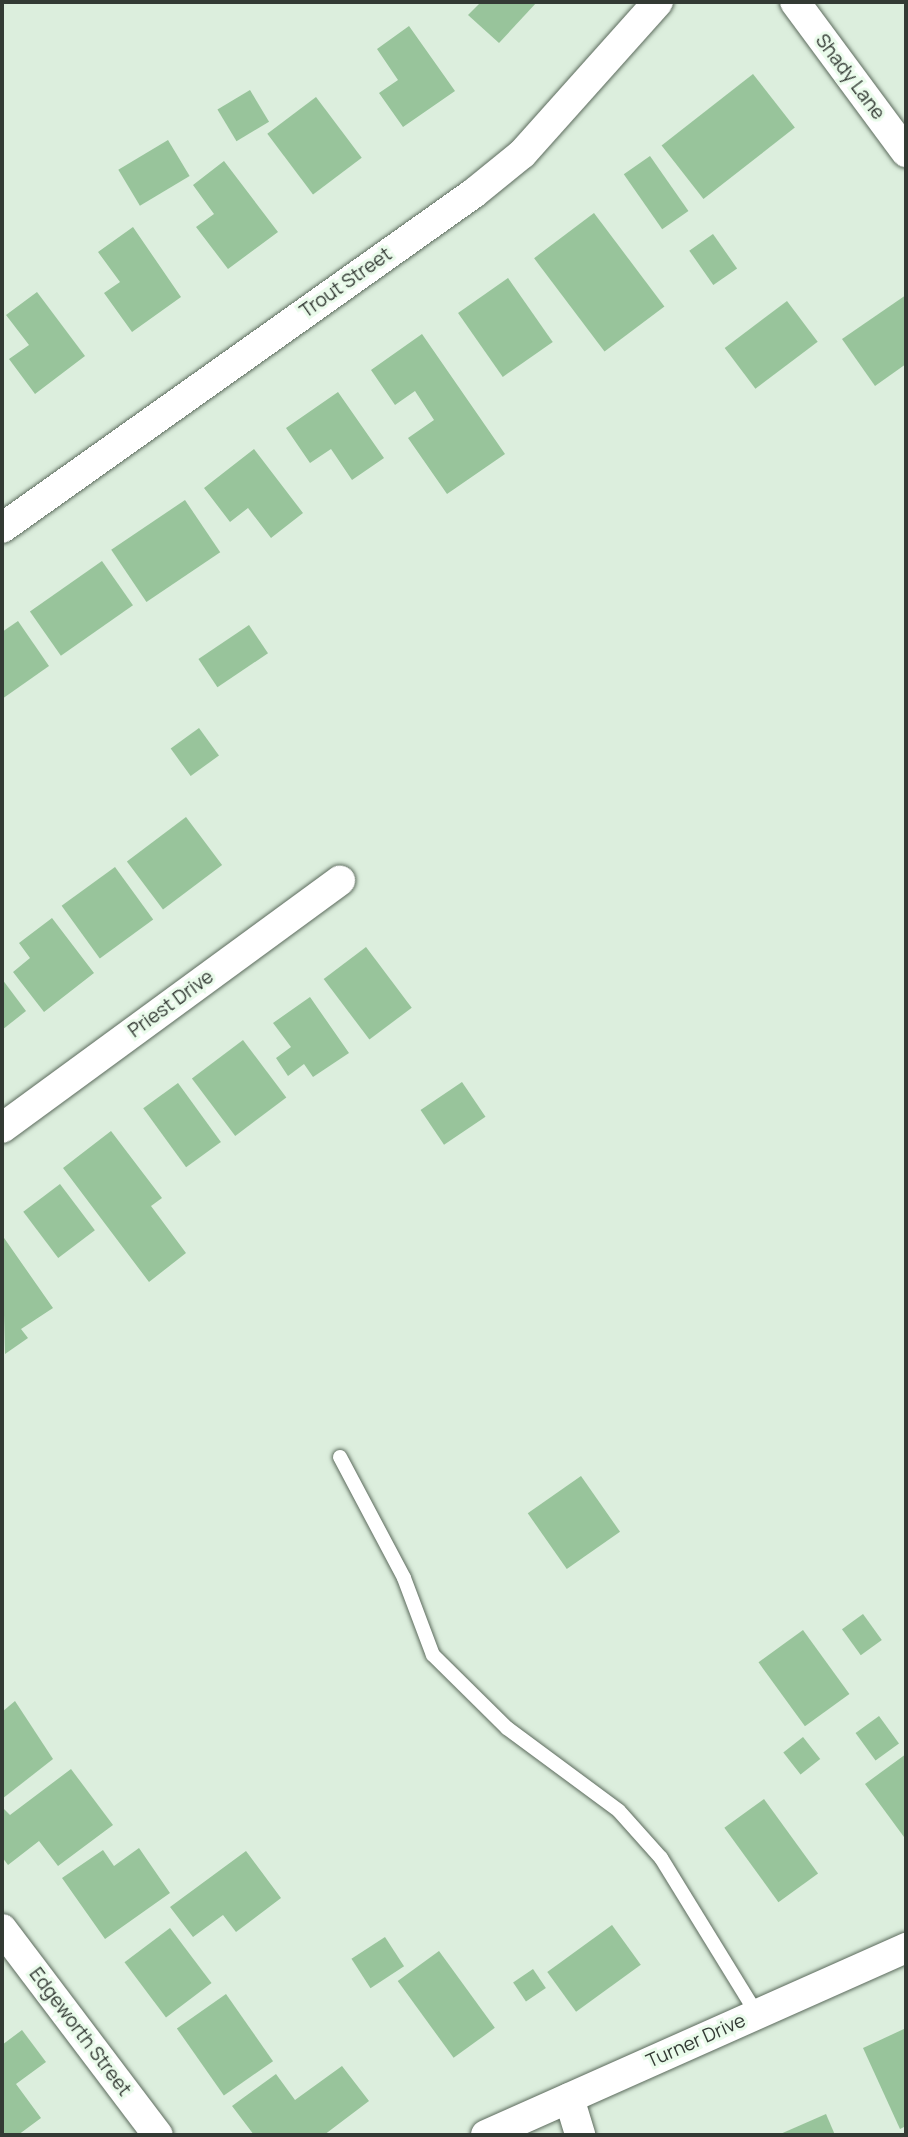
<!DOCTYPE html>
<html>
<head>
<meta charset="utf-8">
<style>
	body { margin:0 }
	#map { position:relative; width:908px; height:2137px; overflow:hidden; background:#dceedd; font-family:Manrope,sans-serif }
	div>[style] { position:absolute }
	.building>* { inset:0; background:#98c49b; transform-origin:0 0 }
	.roads { filter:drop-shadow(0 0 2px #5c6b5d) drop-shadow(0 0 2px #5c6b5d) }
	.lane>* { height:14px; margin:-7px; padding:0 7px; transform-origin:7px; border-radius:7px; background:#fff }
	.street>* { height:30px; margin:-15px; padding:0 15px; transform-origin:15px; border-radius:15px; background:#fff }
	span { translate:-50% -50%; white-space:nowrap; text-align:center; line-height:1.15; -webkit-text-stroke:6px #eafbeb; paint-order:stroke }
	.street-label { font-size:19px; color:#333a34 }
	.frame { position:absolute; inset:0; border:4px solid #333a34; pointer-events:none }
</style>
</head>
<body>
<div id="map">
	<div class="building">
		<i style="clip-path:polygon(481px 2px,537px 2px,499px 43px,468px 15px)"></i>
		<i style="clip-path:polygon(409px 26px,455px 91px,403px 127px,379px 93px,398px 80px,377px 49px)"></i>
		<i style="left:753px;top:74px;width:68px;height:116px;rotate:52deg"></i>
		<i style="left:250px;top:90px;width:37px;height:38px;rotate:59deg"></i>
		<i style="left:316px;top:97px;width:76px;height:61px;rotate:53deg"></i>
		<i style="left:168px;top:140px;width:42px;height:58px;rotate:59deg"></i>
		<i style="left:650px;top:156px;width:67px;height:32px;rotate:55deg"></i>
		<i style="clip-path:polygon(224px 161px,278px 232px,228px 269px,196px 227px,214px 214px,193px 185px)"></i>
		<i style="left:594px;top:213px;width:117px;height:75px;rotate:53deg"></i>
		<i style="clip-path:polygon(133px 227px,181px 297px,132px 332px,104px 293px,120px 282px,98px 252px)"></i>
		<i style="left:713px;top:234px;width:42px;height:29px;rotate:55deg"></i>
		<i style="left:508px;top:278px;width:78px;height:61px;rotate:55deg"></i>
		<i style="clip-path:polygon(37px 292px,85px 356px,35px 394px,9px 359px,29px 345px,6px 315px)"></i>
		<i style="clip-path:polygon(906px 295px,906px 364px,875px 386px,842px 339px)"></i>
		<i style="left:787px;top:301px;width:51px;height:78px;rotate:53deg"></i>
		<i style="clip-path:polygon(422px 334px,505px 454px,447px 494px,408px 438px,434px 420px,415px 391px,395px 405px,371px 370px)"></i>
		<i style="clip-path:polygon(338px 392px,384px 458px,352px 480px,331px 449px,310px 463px,286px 428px)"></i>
		<i style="clip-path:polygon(254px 449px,303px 513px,271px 538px,248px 508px,230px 522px,204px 488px)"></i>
		<i style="left:185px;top:500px;width:63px;height:89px;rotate:56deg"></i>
		<i style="left:102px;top:561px;width:54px;height:88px;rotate:55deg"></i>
		<i style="clip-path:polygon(18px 621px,49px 666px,2px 699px,2px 632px)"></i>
		<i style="left:249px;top:625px;width:34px;height:61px;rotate:56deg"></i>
		<i style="left:199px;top:728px;width:34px;height:35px;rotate:54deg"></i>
		<i style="left:186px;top:817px;width:60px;height:74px;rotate:53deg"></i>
		<i style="left:115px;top:867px;width:65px;height:66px;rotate:54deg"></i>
		<i style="clip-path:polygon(52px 918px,94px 973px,44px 1012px,13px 972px,30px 958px,19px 943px)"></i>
		<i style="left:366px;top:947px;width:76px;height:53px;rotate:53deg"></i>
		<i style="clip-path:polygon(2px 979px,26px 1011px,2px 1030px)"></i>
		<i style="clip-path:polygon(310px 997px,349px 1053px,313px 1077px,304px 1064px,288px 1076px,276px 1058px,291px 1047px,273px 1023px)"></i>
		<i style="left:243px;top:1040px;width:72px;height:64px;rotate:53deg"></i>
		<i style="left:462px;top:1082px;width:42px;height:50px;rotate:56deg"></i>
		<i style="left:178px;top:1083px;width:73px;height:43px;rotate:54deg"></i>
		<i style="clip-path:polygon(111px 1131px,162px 1198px,151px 1206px,186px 1253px,149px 1282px,63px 1168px)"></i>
		<i style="left:60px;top:1184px;width:58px;height:46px;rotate:53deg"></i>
		<i style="clip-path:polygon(2px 1235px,53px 1308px,21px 1329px,28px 1338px,5px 1354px)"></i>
		<i style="left:581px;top:1476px;width:68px;height:65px;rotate:55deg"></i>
		<i style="left:863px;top:1614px;width:32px;height:26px;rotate:54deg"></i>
		<i style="left:803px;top:1630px;width:79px;height:55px;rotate:54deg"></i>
		<i style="clip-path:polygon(15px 1701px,53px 1759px,2px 1799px,2px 1712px)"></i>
		<i style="left:879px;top:1716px;width:34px;height:29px;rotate:54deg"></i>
		<i style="left:803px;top:1737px;width:28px;height:25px;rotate:52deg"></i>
		<i style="clip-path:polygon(906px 1754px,906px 1836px,904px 1837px,865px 1784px)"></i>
		<i style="clip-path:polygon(71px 1769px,113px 1825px,58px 1866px,39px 1841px,8px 1865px,2px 1857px,2px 1807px,10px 1815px)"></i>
		<i style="left:764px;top:1799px;width:92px;height:49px;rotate:54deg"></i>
		<i style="clip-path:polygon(139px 1848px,170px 1893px,105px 1939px,62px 1878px,103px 1850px,114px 1866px)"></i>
		<i style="clip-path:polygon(246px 1851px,281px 1898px,236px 1932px,223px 1915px,193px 1937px,170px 1907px)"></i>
		<i style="left:612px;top:1925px;width:49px;height:80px;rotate:54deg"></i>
		<i style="left:170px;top:1928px;width:69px;height:57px;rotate:53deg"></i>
		<i style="left:385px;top:1937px;width:35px;height:40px;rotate:57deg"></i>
		<i style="left:439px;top:1951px;width:95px;height:51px;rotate:54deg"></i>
		<i style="left:533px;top:1969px;width:23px;height:24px;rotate:56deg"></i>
		<i style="left:226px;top:1994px;width:82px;height:60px;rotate:55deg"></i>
		<i style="clip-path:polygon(906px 2028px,906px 2126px,900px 2129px,863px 2048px)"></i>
		<i style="clip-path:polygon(22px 2030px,46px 2062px,16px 2084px,41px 2118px,18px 2135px,2px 2135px,2px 2045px)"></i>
		<i style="clip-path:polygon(342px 2066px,369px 2101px,324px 2135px,254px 2135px,232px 2106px,276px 2074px,295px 2100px)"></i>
		<i style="clip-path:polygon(826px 2114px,835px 2135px,778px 2135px)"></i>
	</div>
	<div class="roads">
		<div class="lane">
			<i style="left:340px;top:1457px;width:137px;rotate:62.1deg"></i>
			<i style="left:404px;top:1578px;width:82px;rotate:69.4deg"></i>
			<i style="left:433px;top:1655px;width:104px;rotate:44.6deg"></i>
			<i style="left:507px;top:1728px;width:139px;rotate:36.5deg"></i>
			<i style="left:619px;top:1811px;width:63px;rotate:48.2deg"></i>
			<i style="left:661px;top:1858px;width:183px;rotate:58.4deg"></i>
		</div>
		<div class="street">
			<i style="left:795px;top:2px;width:187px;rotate:53.5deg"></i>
			<i style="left:2px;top:528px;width:579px;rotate:-35.37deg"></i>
			<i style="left:474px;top:193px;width:62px;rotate:-39.1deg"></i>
			<i style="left:522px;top:154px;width:204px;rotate:-48.2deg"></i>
			<i style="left:2px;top:1128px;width:419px;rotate:-36.2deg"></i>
			<i style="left:2px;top:1929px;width:258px;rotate:52.9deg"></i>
			<i style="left:569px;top:2098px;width:39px;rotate:73deg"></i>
			<i style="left:486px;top:2135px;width:460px;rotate:-24deg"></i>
		</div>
	</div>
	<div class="street-label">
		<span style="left:850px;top:77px;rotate:53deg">Shady Lane</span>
		<span style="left:346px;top:283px;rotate:-35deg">Trout Street</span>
		<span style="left:171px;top:1004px;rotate:-36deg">Priest Drive</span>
		<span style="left:80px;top:2032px;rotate:53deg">Edgeworth Street</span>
		<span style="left:696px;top:2041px;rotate:-24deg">Turner Drive</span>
	</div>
	<div class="frame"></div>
</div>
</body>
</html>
